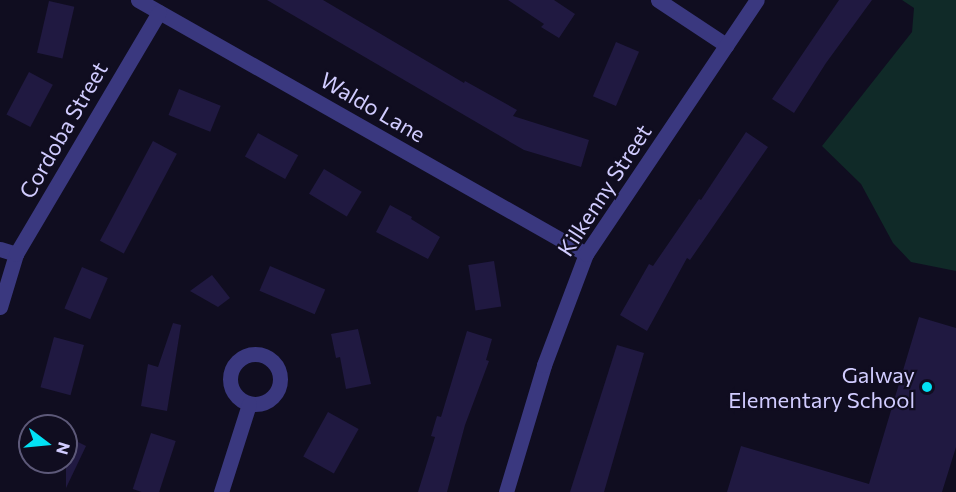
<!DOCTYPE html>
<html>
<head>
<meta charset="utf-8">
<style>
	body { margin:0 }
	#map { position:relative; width:956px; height:492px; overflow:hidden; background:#100d20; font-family:Commissioner,sans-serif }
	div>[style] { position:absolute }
	.green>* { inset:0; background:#102a28 }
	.building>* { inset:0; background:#201941; transform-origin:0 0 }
	.minor>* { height:15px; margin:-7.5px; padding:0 7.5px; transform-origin:7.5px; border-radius:7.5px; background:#3a387f }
	.minor>.ring { margin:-7.5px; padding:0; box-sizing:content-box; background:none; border:15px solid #3a387f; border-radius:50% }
	.dots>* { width:16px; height:16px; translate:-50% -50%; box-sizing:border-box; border:3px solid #100d20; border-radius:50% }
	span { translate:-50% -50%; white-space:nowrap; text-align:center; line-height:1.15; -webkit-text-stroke:4.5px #100d20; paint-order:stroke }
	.street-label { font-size:22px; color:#d1ccff }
	.poi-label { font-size:22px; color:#d1ccff }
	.right { translate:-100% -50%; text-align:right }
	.north { position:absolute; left:18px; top:414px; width:60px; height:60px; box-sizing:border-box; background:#100d20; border:2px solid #5d5979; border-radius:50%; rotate:106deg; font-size:16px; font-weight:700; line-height:24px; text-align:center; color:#d1ccff }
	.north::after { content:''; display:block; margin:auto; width:21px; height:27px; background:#02e1f4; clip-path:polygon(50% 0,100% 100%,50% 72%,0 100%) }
</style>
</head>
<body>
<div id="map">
	<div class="green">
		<i style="clip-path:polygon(902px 0,956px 0,956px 271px,911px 262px,893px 243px,861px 184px,822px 146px,912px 32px,914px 8px)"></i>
	</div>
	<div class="building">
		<i style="clip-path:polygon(267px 0,323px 0,464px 83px,465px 81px,517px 110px,513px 116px,589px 140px,581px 167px,524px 150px)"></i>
		<i style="clip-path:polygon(508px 0,554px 0,575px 14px,559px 38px,541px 27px,544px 24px)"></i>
		<i style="clip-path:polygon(839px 0,872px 0,826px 63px,794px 113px,772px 99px)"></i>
		<i style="left:49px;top:1px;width:26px;height:53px;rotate:13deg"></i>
		<i style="left:616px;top:42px;width:25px;height:59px;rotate:23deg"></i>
		<i style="left:29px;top:72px;width:27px;height:48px;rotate:28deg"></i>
		<i style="left:179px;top:89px;width:45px;height:28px;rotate:22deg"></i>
		<i style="clip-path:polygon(746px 132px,768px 147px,690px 260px,687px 258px,647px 331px,620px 315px,649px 264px,653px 266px,699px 199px,701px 200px)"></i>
		<i style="left:258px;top:133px;width:46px;height:27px;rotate:29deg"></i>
		<i style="left:153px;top:141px;width:27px;height:113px;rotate:28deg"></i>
		<i style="left:324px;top:169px;width:44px;height:29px;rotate:31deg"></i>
		<i style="clip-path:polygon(390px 205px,412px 217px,411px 219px,440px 237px,428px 259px,376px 232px)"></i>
		<i style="left:494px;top:261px;width:46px;height:26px;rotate:81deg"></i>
		<i style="left:270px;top:266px;width:60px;height:27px;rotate:23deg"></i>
		<i style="left:82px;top:267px;width:28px;height:45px;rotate:23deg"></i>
		<i style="clip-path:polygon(212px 275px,230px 298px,218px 307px,190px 291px)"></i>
		<i style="clip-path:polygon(919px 317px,956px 328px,956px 447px,942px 492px,727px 492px,741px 446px,869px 484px)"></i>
		<i style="clip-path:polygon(173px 323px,181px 325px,167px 411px,141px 406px,148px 364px,158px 367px)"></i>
		<i style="clip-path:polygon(358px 329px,371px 384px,346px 389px,340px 357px,336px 358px,331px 334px)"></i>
		<i style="clip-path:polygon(467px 331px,492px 339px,486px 360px,489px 361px,465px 425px,447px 492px,418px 492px,435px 437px,431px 436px,437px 416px,441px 417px)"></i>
		<i style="left:54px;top:337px;width:31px;height:52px;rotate:15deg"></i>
		<i style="clip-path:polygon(617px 345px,644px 353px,604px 492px,570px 492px)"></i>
		<i style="left:328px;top:412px;width:35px;height:51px;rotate:29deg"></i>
		<i style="left:151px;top:433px;width:26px;height:59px;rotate:18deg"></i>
		<i style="clip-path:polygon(66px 436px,86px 446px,66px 488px)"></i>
	</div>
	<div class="minor">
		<i style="left:138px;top:0;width:515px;rotate:29.55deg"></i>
		<i style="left:658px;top:0;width:82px;rotate:33.5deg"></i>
		<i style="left:0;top:249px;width:17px;rotate:17deg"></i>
		<i style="left:0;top:307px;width:55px;rotate:-73.2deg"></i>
		<i style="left:16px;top:254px;width:281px;rotate:-59.4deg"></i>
		<i class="ring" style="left:230px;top:354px;width:35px;height:35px"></i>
		<i style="left:221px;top:492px;width:92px;rotate:-72.3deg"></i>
		<i style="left:506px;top:492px;width:133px;rotate:-73.3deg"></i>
		<i style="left:544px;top:365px;width:119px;rotate:-69.3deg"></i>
		<i style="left:586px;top:254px;width:306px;rotate:-56.1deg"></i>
	</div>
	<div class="dots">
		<i style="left:927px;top:387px;background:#02e1f4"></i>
	</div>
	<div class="street-label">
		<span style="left:373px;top:107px;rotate:30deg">Waldo Lane</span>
		<span style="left:63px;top:130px;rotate:-60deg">Cordoba Street</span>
		<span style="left:604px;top:190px;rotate:-57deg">Kilkenny Street</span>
	</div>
	<div class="poi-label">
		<span class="right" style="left:915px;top:387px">Galway<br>Elementary School</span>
	</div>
	<div class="north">N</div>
</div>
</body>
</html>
